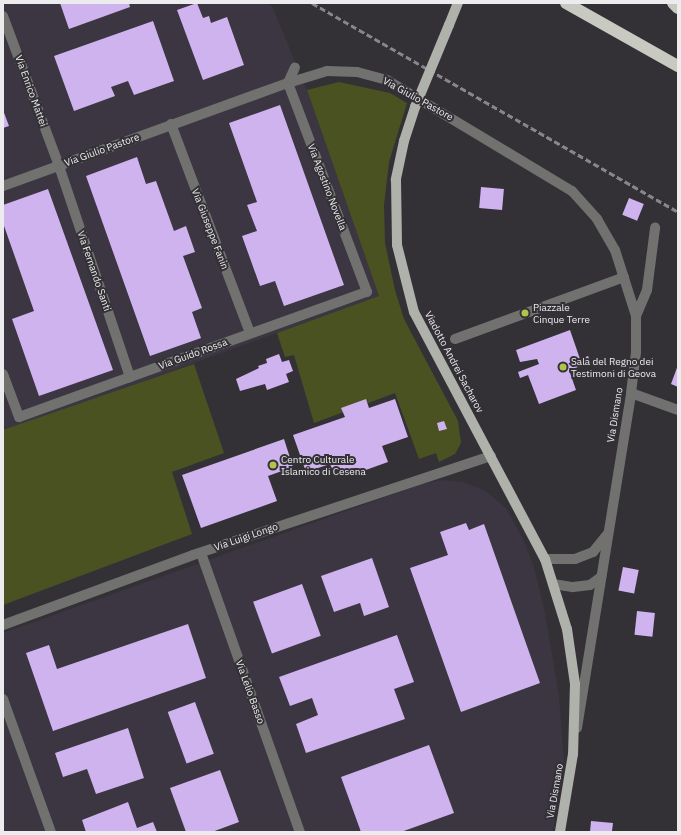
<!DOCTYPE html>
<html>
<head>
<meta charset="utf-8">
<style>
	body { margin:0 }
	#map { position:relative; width:681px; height:835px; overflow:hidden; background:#333136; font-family:"IBM Plex Sans",sans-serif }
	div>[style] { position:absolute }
	.built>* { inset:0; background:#3b3641 }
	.green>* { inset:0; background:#4b5222 }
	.building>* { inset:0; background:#cfb3ef; transform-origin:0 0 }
	.minor>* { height:10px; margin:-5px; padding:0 5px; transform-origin:5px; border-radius:5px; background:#71726f }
	.major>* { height:10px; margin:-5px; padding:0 5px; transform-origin:5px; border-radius:5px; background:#afb1ab }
	.highway>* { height:12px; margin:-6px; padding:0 6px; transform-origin:6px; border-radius:6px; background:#c8cac2 }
	.rail>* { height:3px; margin-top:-1.5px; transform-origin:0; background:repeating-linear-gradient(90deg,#88868a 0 6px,transparent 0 9px) }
	.major-bridge>* { height:10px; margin:-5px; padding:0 5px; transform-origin:5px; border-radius:5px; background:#afb1ab }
	.dots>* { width:11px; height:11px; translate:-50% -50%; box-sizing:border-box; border:2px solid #333136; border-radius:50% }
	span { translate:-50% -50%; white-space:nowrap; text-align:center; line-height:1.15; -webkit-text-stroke:4px #333136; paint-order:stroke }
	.street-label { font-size:10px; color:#ecebee }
	.poi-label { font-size:10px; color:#ecebee }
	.left { translate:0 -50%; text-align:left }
	.frame { position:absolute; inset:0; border:4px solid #ecebee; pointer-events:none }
</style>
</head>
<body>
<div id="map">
	<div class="built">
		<i style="clip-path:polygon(3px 3px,267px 3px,272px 6px,307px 90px,379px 296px,4px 432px)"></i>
		<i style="clip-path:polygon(443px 480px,463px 482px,486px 491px,506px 508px,523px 539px,534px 567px,545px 613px,559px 696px,564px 761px,553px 832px,3px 832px,3px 633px,422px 484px)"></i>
	</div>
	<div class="green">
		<i style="clip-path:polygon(339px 82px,390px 93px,407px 103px,389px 162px,384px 205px,385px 243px,395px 290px,404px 319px,458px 421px,461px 443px,455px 454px,439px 462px,436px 453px,419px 459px,395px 393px,314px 423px,294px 355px,285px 357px,277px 333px,379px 296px,307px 90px)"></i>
		<i style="clip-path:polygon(194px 364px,224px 453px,172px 472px,192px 534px,3px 605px,3px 430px)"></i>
	</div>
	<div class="building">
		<i style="clip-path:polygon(60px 3px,129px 3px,130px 7px,69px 29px)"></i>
		<i style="clip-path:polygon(197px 3px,203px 18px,209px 16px,211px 23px,227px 17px,244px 65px,203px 80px,177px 10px)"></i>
		<i style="clip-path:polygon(153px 21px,174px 81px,134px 95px,128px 81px,111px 87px,115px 96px,74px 111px,54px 56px)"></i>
		<i style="clip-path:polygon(280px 105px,344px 285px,284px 306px,275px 281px,260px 286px,242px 236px,257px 231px,247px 205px,257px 202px,229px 123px)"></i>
		<i style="clip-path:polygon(3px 110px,9px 126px,3px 128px)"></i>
		<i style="clip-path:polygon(137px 157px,146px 184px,156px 181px,174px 231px,186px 226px,195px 252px,183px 256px,202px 308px,192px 312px,201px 338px,150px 356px,86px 176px)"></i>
		<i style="left:481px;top:187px;width:23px;height:21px;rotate:5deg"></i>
		<i style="clip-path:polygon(48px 189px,113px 370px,39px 396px,12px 319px,34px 311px,3px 223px,3px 205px)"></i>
		<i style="left:629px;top:198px;width:16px;height:18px;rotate:22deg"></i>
		<i style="clip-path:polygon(570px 330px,580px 359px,588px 356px,591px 363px,575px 368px,576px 371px,573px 372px,572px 369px,569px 370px,576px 390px,539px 404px,528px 375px,520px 378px,518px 372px,539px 364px,537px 359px,520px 362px,516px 350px)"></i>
		<i style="clip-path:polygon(279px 354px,282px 362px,289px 360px,293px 371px,286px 374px,289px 382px,267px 390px,265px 384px,240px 391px,236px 379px,259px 368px,258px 366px,267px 363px,266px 359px)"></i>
		<i style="clip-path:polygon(678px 365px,678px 387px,671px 384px)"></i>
		<i style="clip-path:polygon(366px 399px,369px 408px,395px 399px,408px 437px,382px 446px,388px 462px,363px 471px,362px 468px,335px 477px,330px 464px,306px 472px,293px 435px,345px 417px,341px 408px)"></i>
		<i style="clip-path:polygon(444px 421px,447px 429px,439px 431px,437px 423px)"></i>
		<i style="clip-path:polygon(284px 439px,293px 467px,268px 476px,277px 501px,201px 528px,182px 475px)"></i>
		<i style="clip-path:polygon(466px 523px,469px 530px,484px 524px,540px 683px,461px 712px,410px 568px,448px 555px,440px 532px)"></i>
		<i style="clip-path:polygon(372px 558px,389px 607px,364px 616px,360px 603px,334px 612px,321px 576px)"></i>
		<i style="left:623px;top:567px;width:16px;height:24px;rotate:11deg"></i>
		<i style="left:302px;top:584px;width:55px;height:52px;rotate:70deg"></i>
		<i style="left:637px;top:611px;width:18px;height:24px;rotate:6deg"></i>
		<i style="clip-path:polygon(188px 624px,206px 678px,53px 731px,26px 653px,49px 645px,57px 669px)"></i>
		<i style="clip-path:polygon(397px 635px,414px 682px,394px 689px,405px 719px,306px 753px,296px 724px,318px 715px,312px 698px,290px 706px,279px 677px)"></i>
		<i style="left:195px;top:702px;width:55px;height:29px;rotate:70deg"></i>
		<i style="clip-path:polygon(128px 728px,144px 778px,96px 794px,87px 769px,63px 777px,55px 753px)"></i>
		<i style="clip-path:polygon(429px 745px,454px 813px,401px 832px,361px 832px,341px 777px)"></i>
		<i style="clip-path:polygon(220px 770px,239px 822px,212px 832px,186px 832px,170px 788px)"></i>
		<i style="clip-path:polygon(128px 802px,137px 828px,153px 822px,157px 832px,86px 832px,82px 820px)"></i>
		<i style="clip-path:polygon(591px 821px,613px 823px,612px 831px,590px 832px)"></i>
	</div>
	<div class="minor">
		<i style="left:3px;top:16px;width:160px;rotate:69.5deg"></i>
		<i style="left:59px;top:166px;width:223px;rotate:71.4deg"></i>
		<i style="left:171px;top:124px;width:223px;rotate:69.3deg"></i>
		<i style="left:3px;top:186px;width:303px;rotate:-19.9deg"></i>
		<i style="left:288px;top:83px;width:41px;rotate:-17.1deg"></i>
		<i style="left:327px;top:71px;width:30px;rotate:2deg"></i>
		<i style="left:357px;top:72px;width:31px;rotate:15deg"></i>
		<i style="left:387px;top:80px;width:216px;rotate:31deg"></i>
		<i style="left:572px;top:191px;width:38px;rotate:48deg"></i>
		<i style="left:597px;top:219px;width:36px;rotate:60deg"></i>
		<i style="left:615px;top:250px;width:69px;rotate:72.3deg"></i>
		<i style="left:455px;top:339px;width:180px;rotate:-20.1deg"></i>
		<i style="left:3px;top:374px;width:46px;rotate:69.6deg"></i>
		<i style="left:19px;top:417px;width:370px;rotate:-19.8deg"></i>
		<i style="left:367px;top:292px;width:223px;rotate:-110.7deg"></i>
		<i style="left:288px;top:83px;width:17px;rotate:-66deg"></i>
		<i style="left:631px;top:393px;width:50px;rotate:19.9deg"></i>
		<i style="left:201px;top:553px;width:296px;rotate:70.5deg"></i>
		<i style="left:545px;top:559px;width:30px"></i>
		<i style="left:575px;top:559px;width:19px;rotate:-21deg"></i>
		<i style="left:593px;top:552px;width:22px;rotate:-51deg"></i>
		<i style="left:553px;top:584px;width:20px;rotate:9deg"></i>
		<i style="left:573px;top:587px;width:17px;rotate:-7deg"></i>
		<i style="left:590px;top:585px;width:14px;rotate:-36deg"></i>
		<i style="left:3px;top:625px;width:202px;rotate:-20.2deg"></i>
		<i style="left:193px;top:555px;width:314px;rotate:-18.4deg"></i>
		<i style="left:3px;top:699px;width:141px;rotate:70.2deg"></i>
		<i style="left:577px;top:728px;width:339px;rotate:-80.8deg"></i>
		<i style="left:631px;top:393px;width:41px;rotate:-83deg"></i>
		<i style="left:636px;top:352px;width:36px;rotate:-90deg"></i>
		<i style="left:636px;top:316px;width:28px;rotate:-67deg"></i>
		<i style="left:647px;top:290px;width:63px;rotate:-82.6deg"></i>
	</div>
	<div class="major">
		<i style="left:449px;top:25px;width:24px;rotate:-68deg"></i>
		<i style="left:404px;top:141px;width:40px;rotate:102deg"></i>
		<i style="left:396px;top:180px;width:65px;rotate:89.1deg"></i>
		<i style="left:397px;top:245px;width:69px;rotate:75.8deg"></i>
		<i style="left:414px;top:312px;width:280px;rotate:62.1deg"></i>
		<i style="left:545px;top:559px;width:73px;rotate:72.6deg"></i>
		<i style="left:567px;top:629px;width:56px;rotate:81.7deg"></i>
		<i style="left:575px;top:684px;width:70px;rotate:91.6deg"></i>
		<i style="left:573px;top:754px;width:79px;rotate:99.5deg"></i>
	</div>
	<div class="highway">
		<i style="left:566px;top:3px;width:129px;rotate:29.4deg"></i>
		<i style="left:673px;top:3px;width:7px;rotate:45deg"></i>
	</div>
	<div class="rail">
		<i style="left:312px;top:3px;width:421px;rotate:29.7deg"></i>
	</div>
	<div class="major-bridge">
		<i style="left:404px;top:141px;width:36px;rotate:-72deg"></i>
		<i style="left:415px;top:107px;width:89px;rotate:-67.5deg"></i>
	</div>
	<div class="dots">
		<i style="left:525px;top:313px;background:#b3c24b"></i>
		<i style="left:563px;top:367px;background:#b3c24b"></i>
		<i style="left:273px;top:465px;background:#b3c24b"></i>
	</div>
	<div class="street-label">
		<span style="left:31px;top:91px;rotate:70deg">Via Enrico Mattei</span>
		<span style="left:418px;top:99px;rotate:29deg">Via Giulio Pastore</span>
		<span style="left:102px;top:150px;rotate:-20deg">Via Giulio Pastore</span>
		<span style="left:327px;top:187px;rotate:69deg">Via Agostino Novella</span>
		<span style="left:210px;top:229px;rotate:69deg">Via Giuseppe Fanin</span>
		<span style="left:94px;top:271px;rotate:71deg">Via Fernando Santi</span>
		<span style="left:193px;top:354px;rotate:-20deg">Via Guido Rossa</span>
		<span style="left:454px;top:362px;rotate:62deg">Viadotto Andrei Sacharov</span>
		<span style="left:615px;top:415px;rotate:-81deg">Via Dismano</span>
		<span style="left:246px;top:537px;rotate:-19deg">Via Luigi Longo</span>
		<span style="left:250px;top:692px;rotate:70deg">Via Lelio Basso</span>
		<span style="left:555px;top:791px;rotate:-80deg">Via Dismano</span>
	</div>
	<div class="poi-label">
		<span class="left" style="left:533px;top:313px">Piazzale<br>Cinque Terre</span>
		<span class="left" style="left:571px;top:367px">Sala del Regno dei<br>Testimoni di Geova</span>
		<span class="left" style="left:281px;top:465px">Centro Culturale<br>Islamico di Cesena</span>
	</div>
	<div class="frame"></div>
</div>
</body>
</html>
